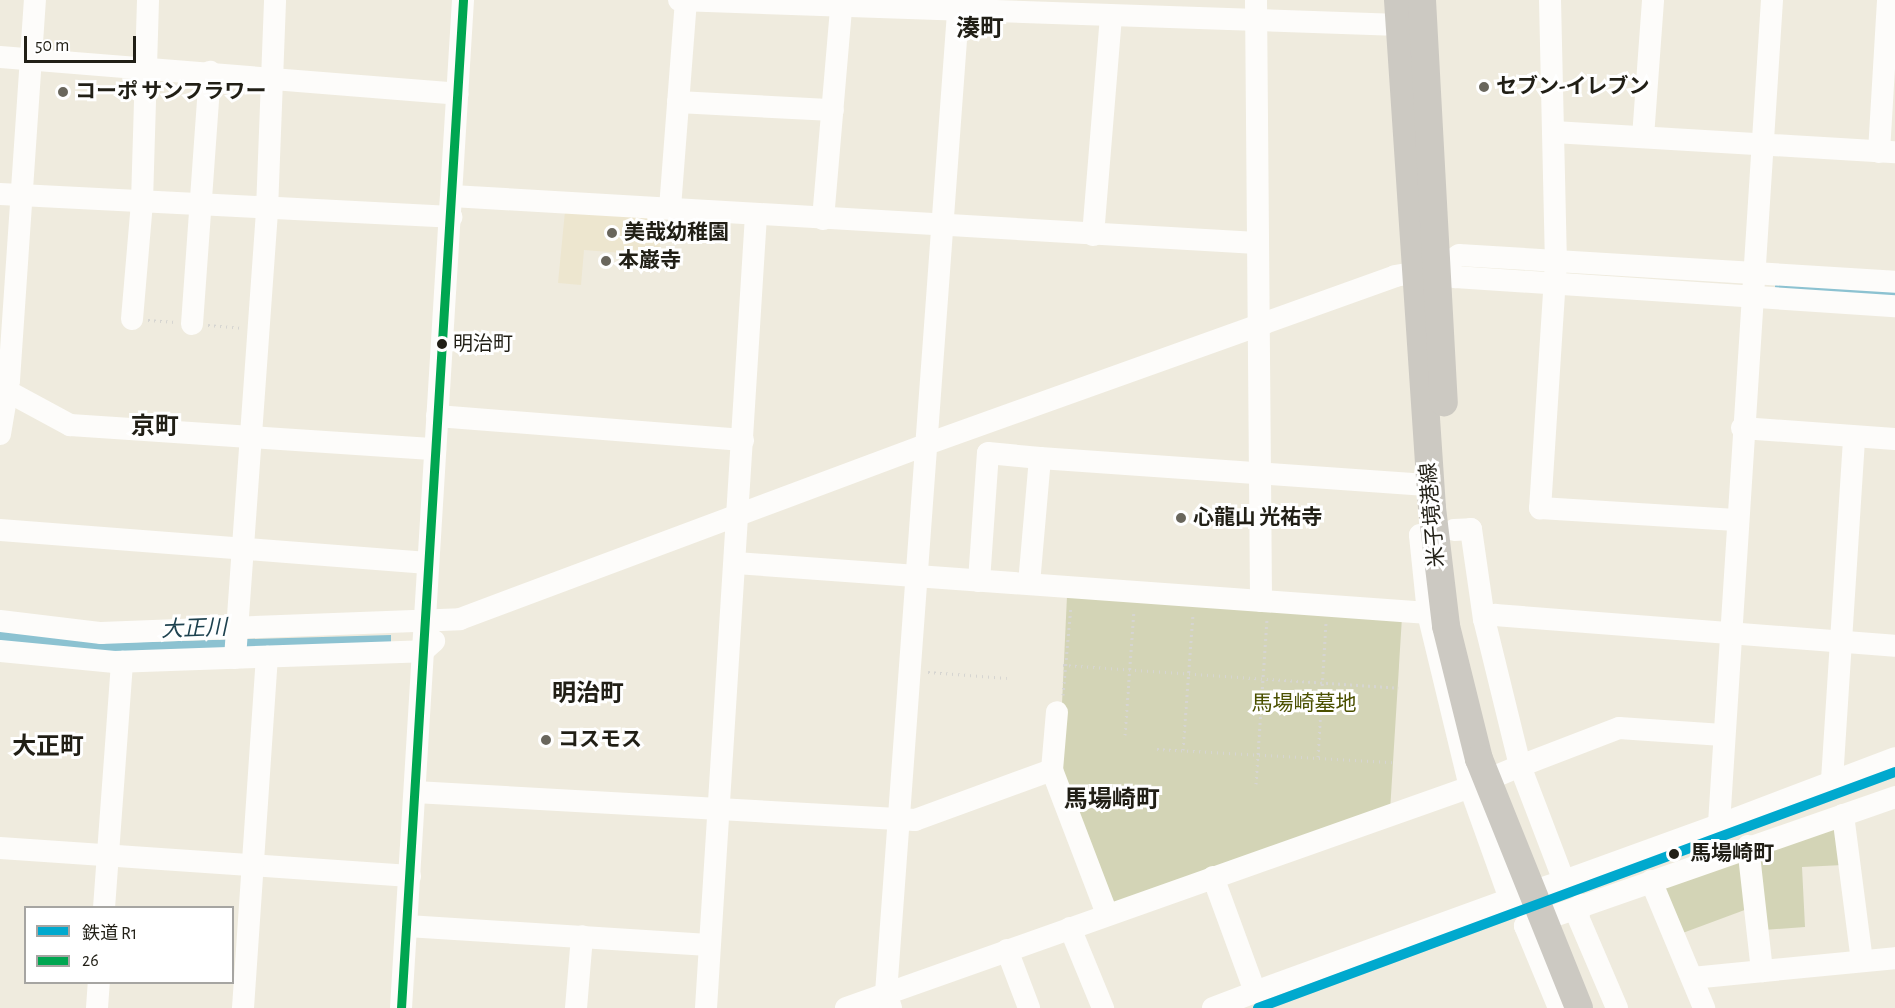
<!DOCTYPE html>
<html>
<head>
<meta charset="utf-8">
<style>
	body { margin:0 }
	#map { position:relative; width:1895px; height:1008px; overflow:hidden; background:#efebde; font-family:"Alegreya Sans","Noto Sans JP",sans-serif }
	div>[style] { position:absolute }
	.built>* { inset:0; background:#ede6cf }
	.green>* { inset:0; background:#d3d4b6 }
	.water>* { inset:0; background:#8cc2d1 }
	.stream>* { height:4.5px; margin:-2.25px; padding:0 2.25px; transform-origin:2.25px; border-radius:2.25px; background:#8cc2d1 }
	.path>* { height:3px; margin-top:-1.5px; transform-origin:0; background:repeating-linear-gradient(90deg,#d6d5d1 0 1.5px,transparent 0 6px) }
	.minor>* { height:22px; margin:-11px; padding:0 11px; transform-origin:11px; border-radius:11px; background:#fdfcfa }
	.major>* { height:28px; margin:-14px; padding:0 14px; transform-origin:14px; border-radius:14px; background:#ccc9c2 }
	.bus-1>* { height:9px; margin:-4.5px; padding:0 4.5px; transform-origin:4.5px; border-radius:4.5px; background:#00a651 }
	.rail-1>* { height:10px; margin:-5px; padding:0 5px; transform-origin:5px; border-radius:5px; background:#00a9ce }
	.dots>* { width:16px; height:16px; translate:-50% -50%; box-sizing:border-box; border:3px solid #fff; border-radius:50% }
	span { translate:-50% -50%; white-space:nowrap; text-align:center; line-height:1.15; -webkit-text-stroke:6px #fff; paint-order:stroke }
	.bus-label { font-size:20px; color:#211f16 }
	.left { translate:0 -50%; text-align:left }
	.poi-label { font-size:21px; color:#211f16; font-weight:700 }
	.street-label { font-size:21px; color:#211f16 }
	.park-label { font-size:21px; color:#4b5000 }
	.stop-label { font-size:21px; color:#211f16; font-weight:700 }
	.water-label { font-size:22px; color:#1e424f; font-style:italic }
	.quarter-label { font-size:24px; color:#211f16; font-weight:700 }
	.legend { position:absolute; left:24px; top:906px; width:210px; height:78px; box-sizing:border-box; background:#fff; border:2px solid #a6a5a2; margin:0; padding:8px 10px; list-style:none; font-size:18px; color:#211f16 }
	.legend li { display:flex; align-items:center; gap:12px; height:30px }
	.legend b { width:30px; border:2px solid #a6a5a2 }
	.scale { position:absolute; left:24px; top:36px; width:112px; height:27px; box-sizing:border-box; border:3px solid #211f16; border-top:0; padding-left:8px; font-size:18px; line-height:21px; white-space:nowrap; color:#211f16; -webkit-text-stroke:4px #fff; paint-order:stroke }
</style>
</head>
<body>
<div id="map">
	<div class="built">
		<i style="clip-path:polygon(565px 211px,662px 217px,659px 256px,584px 250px,581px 285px,558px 283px)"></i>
	</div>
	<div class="green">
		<i style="clip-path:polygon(1067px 596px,1402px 617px,1390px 811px,1110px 909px,1059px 769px)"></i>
		<i style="clip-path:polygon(1830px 820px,1840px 831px,1843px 865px,1802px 867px,1805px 927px,1763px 930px,1757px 849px)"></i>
		<i style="clip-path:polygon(1735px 855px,1747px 867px,1750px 908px,1680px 934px,1660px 893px,1666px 883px)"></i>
	</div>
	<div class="water">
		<i style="clip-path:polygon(0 631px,110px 643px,391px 635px,391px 644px,106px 652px,0 641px)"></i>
	</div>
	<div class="stream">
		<i style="left:1777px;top:286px;width:118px;rotate:3.9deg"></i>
	</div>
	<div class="path">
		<i style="left:148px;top:320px;width:27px;rotate:4deg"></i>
		<i style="left:208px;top:325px;width:33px;rotate:5deg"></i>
		<i style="left:1063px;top:665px;width:336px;rotate:3.9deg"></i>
		<i style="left:928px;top:672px;width:79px;rotate:4.3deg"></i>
		<i style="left:1063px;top:695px;width:89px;rotate:-84.9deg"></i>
		<i style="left:1125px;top:735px;width:126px;rotate:-85.9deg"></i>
		<i style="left:1157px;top:749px;width:236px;rotate:3.2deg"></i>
		<i style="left:1183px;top:750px;width:137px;rotate:-85.8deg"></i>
		<i style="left:1318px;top:757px;width:135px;rotate:-86.6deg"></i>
		<i style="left:1256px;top:784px;width:165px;rotate:-86.2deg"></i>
	</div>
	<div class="minor">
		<i style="left:679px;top:0;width:721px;rotate:1.99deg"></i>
		<i style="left:1256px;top:0;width:601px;rotate:89.52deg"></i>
		<i style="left:1550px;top:0;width:262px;rotate:88.7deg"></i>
		<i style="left:1556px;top:262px;width:247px;rotate:93.7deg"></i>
		<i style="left:1540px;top:508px;width:196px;rotate:3.5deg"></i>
		<i style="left:1772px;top:0;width:827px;rotate:93.68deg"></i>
		<i style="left:1719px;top:825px;width:188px;rotate:-20.8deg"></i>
		<i style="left:0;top:57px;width:459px;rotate:4.6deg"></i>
		<i style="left:678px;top:102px;width:155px;rotate:3deg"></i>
		<i style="left:1554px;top:132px;width:342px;rotate:3.4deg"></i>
		<i style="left:1643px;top:137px;width:137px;rotate:-85.8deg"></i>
		<i style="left:1879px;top:152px;width:152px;rotate:-86.6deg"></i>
		<i style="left:0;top:194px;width:452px;rotate:2.9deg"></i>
		<i style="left:452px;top:196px;width:806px;rotate:3.34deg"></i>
		<i style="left:670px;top:208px;width:209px;rotate:-85.6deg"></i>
		<i style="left:823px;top:219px;width:213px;rotate:-85.1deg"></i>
		<i style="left:1093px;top:235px;width:219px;rotate:-85.3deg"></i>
		<i style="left:1437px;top:269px;width:20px;rotate:24deg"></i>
		<i style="left:1455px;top:277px;width:441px;rotate:3.8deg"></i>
		<i style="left:132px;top:319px;width:117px;rotate:-85.1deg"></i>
		<i style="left:142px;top:202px;width:202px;rotate:-88.3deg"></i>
		<i style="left:192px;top:324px;width:253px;rotate:-85.9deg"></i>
		<i style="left:7px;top:391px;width:72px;rotate:28.4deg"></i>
		<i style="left:70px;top:425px;width:366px;rotate:3.8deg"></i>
		<i style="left:437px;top:416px;width:307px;rotate:4.5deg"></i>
		<i style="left:1742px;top:428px;width:153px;rotate:4.1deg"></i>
		<i style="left:0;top:434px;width:55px;rotate:-80.5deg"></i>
		<i style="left:9px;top:380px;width:381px;rotate:-86.1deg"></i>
		<i style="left:1040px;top:458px;width:391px;rotate:4deg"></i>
		<i style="left:0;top:530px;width:429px;rotate:4.4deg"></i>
		<i style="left:1454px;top:530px;width:17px;rotate:-3deg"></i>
		<i style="left:1471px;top:529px;width:91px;rotate:81.8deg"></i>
		<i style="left:1484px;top:619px;width:151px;rotate:76.2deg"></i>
		<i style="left:1520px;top:766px;width:106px;rotate:-21deg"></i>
		<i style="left:1619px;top:728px;width:104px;rotate:3.9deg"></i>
		<i style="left:736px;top:563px;width:694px;rotate:4.13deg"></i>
		<i style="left:1428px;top:613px;width:78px;rotate:-95.9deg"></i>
		<i style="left:1420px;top:535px;width:15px;rotate:-11deg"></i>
		<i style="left:979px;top:581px;width:128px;rotate:-86deg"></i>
		<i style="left:988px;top:453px;width:52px;rotate:5.5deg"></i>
		<i style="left:1040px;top:458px;width:126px;rotate:95deg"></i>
		<i style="left:1484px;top:619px;width:12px;rotate:-20deg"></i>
		<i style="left:1495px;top:615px;width:401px;rotate:4.4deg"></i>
		<i style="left:0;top:621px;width:102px;rotate:6.8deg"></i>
		<i style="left:101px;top:633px;width:359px;rotate:-2.2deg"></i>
		<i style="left:460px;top:619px;width:499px;rotate:-20.5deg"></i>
		<i style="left:927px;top:444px;width:497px;rotate:-19.7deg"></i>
		<i style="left:1395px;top:276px;width:43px;rotate:-9.5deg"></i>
		<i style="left:1437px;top:269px;width:26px;rotate:-32deg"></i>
		<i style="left:1459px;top:255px;width:437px;rotate:3.5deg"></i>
		<i style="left:0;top:651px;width:115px;rotate:5.5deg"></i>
		<i style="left:114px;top:662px;width:309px;rotate:-2deg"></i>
		<i style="left:423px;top:651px;width:15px;rotate:-42deg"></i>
		<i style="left:235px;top:658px;width:449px;rotate:-85.9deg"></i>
		<i style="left:267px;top:210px;width:210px;rotate:-87.8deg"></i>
		<i style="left:1052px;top:770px;width:58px;rotate:-85.1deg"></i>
		<i style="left:1832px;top:780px;width:344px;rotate:-86.3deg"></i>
		<i style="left:415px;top:792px;width:501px;rotate:3.21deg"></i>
		<i style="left:915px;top:820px;width:146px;rotate:-20.1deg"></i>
		<i style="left:1052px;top:770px;width:154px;rotate:69.1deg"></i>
		<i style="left:1843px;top:815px;width:147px;rotate:82.6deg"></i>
		<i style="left:1748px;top:846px;width:126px;rotate:83.6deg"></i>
		<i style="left:0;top:848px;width:411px;rotate:3.9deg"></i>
		<i style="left:1213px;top:877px;width:122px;rotate:69.9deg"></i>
		<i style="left:1255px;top:992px;width:271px;rotate:-20deg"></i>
		<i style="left:1564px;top:881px;width:57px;rotate:161.6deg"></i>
		<i style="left:1510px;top:899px;width:119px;rotate:-109.7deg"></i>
		<i style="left:1470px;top:787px;width:54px;rotate:-22.8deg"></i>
		<i style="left:1520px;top:766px;width:123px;rotate:69.1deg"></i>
		<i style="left:1564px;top:881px;width:165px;rotate:-19.9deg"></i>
		<i style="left:1651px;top:881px;width:138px;rotate:67.3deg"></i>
		<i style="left:1581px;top:905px;width:12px;rotate:104deg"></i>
		<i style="left:1578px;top:917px;width:99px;rotate:66.8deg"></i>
		<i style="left:104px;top:908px;width:247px;rotate:-85.8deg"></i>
		<i style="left:407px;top:926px;width:302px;rotate:3.6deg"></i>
		<i style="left:1070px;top:928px;width:87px;rotate:67.6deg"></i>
		<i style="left:1007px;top:950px;width:62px;rotate:69.2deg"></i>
		<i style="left:1692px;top:978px;width:204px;rotate:-5.6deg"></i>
		<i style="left:97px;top:1008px;width:26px;rotate:-86deg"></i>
		<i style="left:243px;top:1008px;width:352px;rotate:-86.1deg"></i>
		<i style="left:401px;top:1008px;width:1010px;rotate:-86.48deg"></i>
		<i style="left:576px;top:1008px;width:72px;rotate:-85.2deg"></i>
		<i style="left:706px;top:1008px;width:795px;rotate:-86.39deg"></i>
		<i style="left:846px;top:1008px;width:662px;rotate:-19.5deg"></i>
		<i style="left:1470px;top:787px;width:179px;rotate:-103.6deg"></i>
		<i style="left:891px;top:1008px;width:16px;rotate:-108deg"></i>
		<i style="left:886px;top:993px;width:996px;rotate:-85.8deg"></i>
		<i style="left:1213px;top:1008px;width:45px;rotate:-20.9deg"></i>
		<i style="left:1559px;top:1008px;width:89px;rotate:-112.5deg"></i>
		<i style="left:1525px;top:926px;width:392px;rotate:-19.2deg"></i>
	</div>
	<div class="major">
		<i style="left:1398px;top:0;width:509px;rotate:86.17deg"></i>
		<i style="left:1432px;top:508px;width:119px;rotate:83.2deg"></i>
		<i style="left:1446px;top:626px;width:137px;rotate:76.1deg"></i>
		<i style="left:1479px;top:759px;width:268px;rotate:68.1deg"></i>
		<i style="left:1422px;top:0;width:403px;rotate:86.9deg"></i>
	</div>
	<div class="bus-1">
		<i style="left:401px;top:1008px;width:1010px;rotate:-86.48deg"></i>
	</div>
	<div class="rail-1">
		<i style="left:1258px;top:1008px;width:679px;rotate:-20.33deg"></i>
	</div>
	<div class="dots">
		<i style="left:1484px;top:87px;background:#69665c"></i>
		<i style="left:63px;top:92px;background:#69665c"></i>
		<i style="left:612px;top:233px;background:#69665c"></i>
		<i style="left:606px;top:261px;background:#69665c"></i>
		<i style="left:442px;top:344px;background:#211f16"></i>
		<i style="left:1181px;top:518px;background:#69665c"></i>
		<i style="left:546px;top:740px;background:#69665c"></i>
		<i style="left:1674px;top:854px;background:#211f16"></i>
	</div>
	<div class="bus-label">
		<span class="left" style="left:453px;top:344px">明治町</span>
	</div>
	<div class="poi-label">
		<span class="left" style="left:1496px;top:87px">セブン-イレブン</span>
		<span class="left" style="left:75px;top:92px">コーポ サンフラワー</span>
		<span class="left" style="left:624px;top:233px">美哉幼稚園</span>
		<span class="left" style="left:618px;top:261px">本巌寺</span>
		<span class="left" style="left:1193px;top:518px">心龍山 光祐寺</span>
		<span class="left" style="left:558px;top:740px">コスモス</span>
	</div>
	<div class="street-label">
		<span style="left:1433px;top:515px;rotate:-95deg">米子境港線</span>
	</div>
	<div class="park-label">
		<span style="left:1304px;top:704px">馬場崎墓地</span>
	</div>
	<div class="stop-label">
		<span class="left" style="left:1690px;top:854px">馬場崎町</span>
	</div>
	<div class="water-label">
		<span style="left:194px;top:629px;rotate:-2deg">大正川</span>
	</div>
	<div class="quarter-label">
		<span style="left:980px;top:30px">湊町</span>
		<span style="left:155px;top:428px">京町</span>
		<span style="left:588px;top:695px">明治町</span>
		<span style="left:48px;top:748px">大正町</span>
		<span style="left:1112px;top:801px">馬場崎町</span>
	</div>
	<ul class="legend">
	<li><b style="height:8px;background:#00a9ce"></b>鉄道 R1</li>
	<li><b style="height:8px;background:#00a651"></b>26</li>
	</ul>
	<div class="scale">50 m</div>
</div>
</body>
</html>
